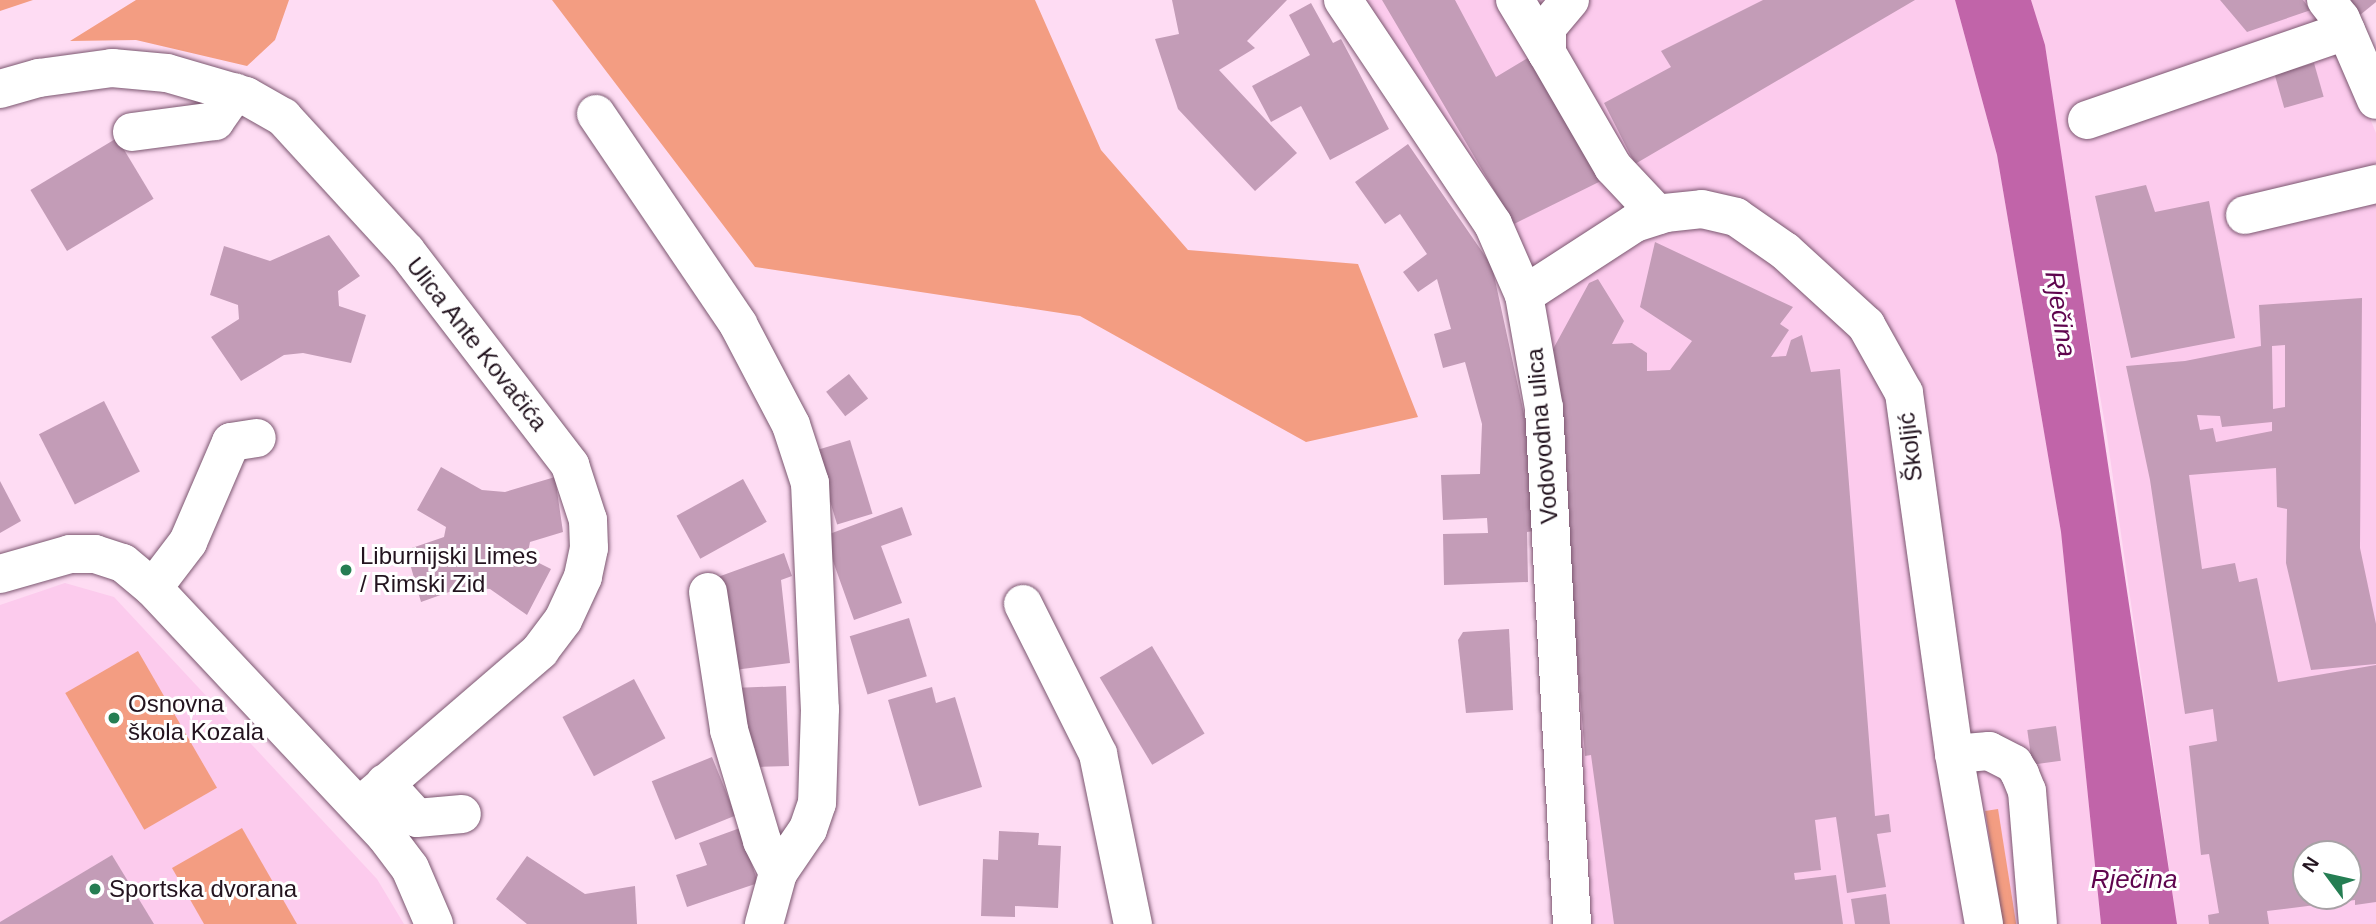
<!DOCTYPE html>
<html>
<head>
<meta charset="utf-8">
<style>
	body { margin:0 }
	#map { position:relative; width:2376px; height:924px; overflow:hidden; background:#fedcf3; font-family:Arial,sans-serif }
	div>[style] { position:absolute }
	.built>* { inset:0; background:#fccbed }
	.green>* { inset:0; background:#f39d82; transform-origin:0 0 }
	.water>* { inset:0; background:#c164a9 }
	.building>* { inset:0; background:#c39cb7; transform-origin:0 0 }
	.roads { filter:drop-shadow(0 0 2px #7b5770) drop-shadow(0 0 2px #7b5770) }
	.minor>* { height:38px; margin:-19px; padding:0 19px; transform-origin:19px; border-radius:19px; background:#fff }
	.dots>* { width:19px; height:19px; translate:-50% -50%; box-sizing:border-box; border:4px solid #fff; border-radius:50% }
	span { translate:-50% -50%; white-space:nowrap; text-align:center; line-height:1.15; -webkit-text-stroke:6px #fff; paint-order:stroke }
	.street-label { font-size:24px; color:#23141f }
	.poi-label { font-size:24px; color:#23141f }
	.left { translate:0 -50%; text-align:left }
	.water-label { font-size:26px; color:#5f054e; font-style:italic }
	.north { position:absolute; left:2292px; top:840px; width:70px; height:70px; box-sizing:border-box; background:#fff; border:2px solid #a7a1a5; border-radius:50%; rotate:303deg; font-size:19px; font-weight:700; line-height:28px; text-align:center; color:#23141f }
	.north::after { content:''; display:block; margin:auto; width:24px; height:32px; background:#257e53; clip-path:polygon(50% 0,100% 100%,50% 72%,0 100%) }
</style>
</head>
<body>
<div id="map">
	<div class="built">
		<i style="clip-path:polygon(1365px 0,1955px 0,1997px 155px,2061px 532px,2101px 924px,1584px 924px,1545px 346px)"></i>
		<i style="clip-path:polygon(evenodd,2031px 0,2316px 0,2325px 10px,2376px 133px,2376px 924px,2177px 924px,2107px 436px,2031px 0,2306px 854px,2348px 854px,2348px 896px,2306px 896px,2306px 854px)"></i>
		<i style="clip-path:polygon(65px 583px,114px 597px,377px 879px,404px 924px,0 924px,0 605px)"></i>
	</div>
	<div class="green">
		<i style="clip-path:polygon(0 0,33px 0,0 11px)"></i>
		<i style="clip-path:polygon(136px 0,289px 0,275px 40px,247px 66px,136px 40px,70px 41px)"></i>
		<i style="clip-path:polygon(552px 0,1035px 0,1101px 150px,1188px 250px,1358px 264px,1418px 417px,1306px 442px,1080px 316px,755px 267px)"></i>
		<i style="left:138px;top:651px;width:158px;height:84px;rotate:60deg"></i>
		<i style="left:1998px;top:809px;width:117px;height:13px;rotate:81deg"></i>
		<i style="clip-path:polygon(242px 828px,297px 924px,204px 924px,172px 868px)"></i>
	</div>
	<div class="water">
		<i style="clip-path:polygon(1955px 0,2031px 0,2045px 45px,2177px 924px,2101px 924px,2061px 532px,1997px 155px)"></i>
	</div>
	<div class="building">
		<i style="clip-path:polygon(1172px 0,1287px 0,1247px 41px,1255px 48px,1219px 70px,1297px 153px,1255px 191px,1178px 109px,1155px 39px,1179px 34px)"></i>
		<i style="clip-path:polygon(1382px 0,1455px 0,1496px 77px,1531px 56px,1605px 179px,1514px 224px)"></i>
		<i style="clip-path:polygon(1763px 0,1915px 0,1635px 164px,1604px 103px,1671px 67px,1661px 51px)"></i>
		<i style="clip-path:polygon(2220px 0,2303px 0,2311px 10px,2247px 32px)"></i>
		<i style="clip-path:polygon(2348px 0,2376px 0,2376px 2px,2360px 15px)"></i>
		<i style="clip-path:polygon(1311px 3px,1333px 43px,1341px 39px,1389px 129px,1330px 160px,1301px 106px,1271px 122px,1252px 86px,1310px 55px,1289px 15px)"></i>
		<i style="left:2314px;top:63px;width:35px;height:41px;rotate:74deg"></i>
		<i style="left:117px;top:138px;width:71px;height:101px;rotate:59deg"></i>
		<i style="clip-path:polygon(1408px 144px,1492px 266px,1526px 423px,1534px 531px,1527px 532px,1528px 582px,1444px 585px,1443px 534px,1488px 533px,1487px 518px,1443px 520px,1441px 475px,1480px 474px,1482px 424px,1465px 362px,1443px 368px,1434px 334px,1451px 329px,1437px 279px,1418px 292px,1403px 272px,1427px 254px,1400px 214px,1385px 224px,1355px 182px)"></i>
		<i style="clip-path:polygon(2146px 185px,2155px 212px,2209px 201px,2235px 338px,2131px 358px,2095px 196px)"></i>
		<i style="clip-path:polygon(329px 235px,360px 276px,338px 291px,339px 306px,366px 315px,351px 363px,303px 353px,284px 355px,241px 381px,211px 337px,239px 319px,238px 305px,210px 295px,224px 246px,270px 261px)"></i>
		<i style="clip-path:polygon(1655px 242px,1793px 307px,1780px 324px,1789px 330px,1771px 357px,1786px 356px,1791px 340px,1802px 335px,1811px 372px,1840px 369px,1875px 816px,1889px 814px,1891px 832px,1877px 834px,1886px 887px,1847px 893px,1836px 817px,1815px 820px,1821px 870px,1794px 873px,1795px 880px,1836px 875px,1843px 924px,1614px 924px,1591px 755px,1585px 756px,1552px 351px,1589px 283px,1598px 279px,1624px 321px,1612px 344px,1632px 343px,1647px 353px,1647px 371px,1670px 370px,1692px 341px,1640px 307px)"></i>
		<i style="clip-path:polygon(evenodd,2362px 298px,2360px 548px,2376px 624px,2376px 664px,2311px 670px,2286px 563px,2287px 509px,2277px 507px,2276px 468px,2189px 475px,2202px 569px,2235px 563px,2239px 582px,2257px 578px,2278px 682px,2376px 665px,2376px 902px,2355px 905px,2355px 900px,2267px 911px,2269px 924px,2209px 924px,2208px 915px,2219px 913px,2209px 854px,2201px 855px,2189px 746px,2217px 741px,2213px 709px,2185px 714px,2150px 480px,2126px 366px,2185px 361px,2261px 346px,2259px 305px,2362px 298px,2285px 345px,2285px 407px,2273px 409px,2272px 346px,2285px 345px,2362px 298px,2197px 415px,2220px 416px,2222px 427px,2272px 422px,2272px 431px,2216px 442px,2213px 428px,2200px 430px,2197px 415px,2362px 298px,2306px 854px,2348px 854px,2348px 896px,2306px 896px,2306px 854px)"></i>
		<i style="left:849px;top:374px;width:31px;height:29px;rotate:52deg"></i>
		<i style="left:104px;top:401px;width:79px;height:73px;rotate:63deg"></i>
		<i style="left:850px;top:440px;width:77px;height:37px;rotate:73deg"></i>
		<i style="clip-path:polygon(441px 467px,482px 490px,505px 492px,555px 477px,563px 532px,530px 542px,527px 557px,551px 569px,527px 615px,490px 589px,463px 587px,421px 602px,406px 550px,444px 537px,446px 527px,417px 510px)"></i>
		<i style="left:743px;top:479px;width:49px;height:76px;rotate:61deg"></i>
		<i style="clip-path:polygon(0 481px,21px 521px,0 533px)"></i>
		<i style="clip-path:polygon(902px 507px,912px 535px,881px 546px,902px 603px,854px 620px,824px 536px)"></i>
		<i style="clip-path:polygon(784px 553px,792px 576px,781px 580px,790px 663px,726px 671px,715px 578px)"></i>
		<i style="left:909px;top:618px;width:61px;height:62px;rotate:73deg"></i>
		<i style="clip-path:polygon(1509px 629px,1513px 710px,1466px 713px,1458px 640px,1463px 632px)"></i>
		<i style="left:1152px;top:646px;width:102px;height:61px;rotate:59deg"></i>
		<i style="left:634px;top:679px;width:67px;height:81px;rotate:62deg"></i>
		<i style="clip-path:polygon(786px 686px,789px 766px,756px 767px,755px 748px,735px 749px,733px 688px)"></i>
		<i style="clip-path:polygon(932px 687px,936px 703px,955px 697px,982px 787px,919px 806px,888px 700px)"></i>
		<i style="left:2056px;top:726px;width:35px;height:29px;rotate:82deg"></i>
		<i style="left:712px;top:757px;width:63px;height:65px;rotate:68deg"></i>
		<i style="clip-path:polygon(740px 828px,758px 883px,687px 907px,676px 875px,707px 865px,699px 843px)"></i>
		<i style="clip-path:polygon(999px 831px,1039px 833px,1038px 845px,1061px 846px,1058px 908px,1015px 906px,1015px 917px,981px 916px,983px 859px,998px 860px)"></i>
		<i style="clip-path:polygon(112px 855px,154px 924px,0 924px,0 922px)"></i>
		<i style="clip-path:polygon(527px 856px,585px 894px,635px 886px,637px 924px,527px 924px,496px 899px)"></i>
		<i style="clip-path:polygon(1886px 894px,1890px 924px,1855px 924px,1851px 899px)"></i>
	</div>
	<div class="roads">
		<div class="minor">
			<i style="left:1343px;top:0;width:270px;rotate:56.2deg"></i>
			<i style="left:1493px;top:224px;width:77px;rotate:66.4deg"></i>
			<i style="left:1524px;top:295px;width:115px;rotate:80deg"></i>
			<i style="left:1544px;top:408px;width:517px;rotate:86.89deg"></i>
			<i style="left:1515px;top:0;width:62px;rotate:58.9deg"></i>
			<i style="left:1570px;top:0;width:35px;rotate:130deg"></i>
			<i style="left:1547px;top:27px;width:26px;rotate:90deg"></i>
			<i style="left:1547px;top:53px;width:132px;rotate:59.9deg"></i>
			<i style="left:1613px;top:167px;width:66px;rotate:46.8deg"></i>
			<i style="left:2326px;top:0;width:24px;rotate:52deg"></i>
			<i style="left:2341px;top:19px;width:88px;rotate:66.6deg"></i>
			<i style="left:0;top:89px;width:41px;rotate:-15.8deg"></i>
			<i style="left:39px;top:78px;width:74px;rotate:-7.8deg"></i>
			<i style="left:112px;top:68px;width:55px;rotate:5.2deg"></i>
			<i style="left:167px;top:73px;width:82px;rotate:16.2deg"></i>
			<i style="left:246px;top:96px;width:43px;rotate:29.6deg"></i>
			<i style="left:283px;top:117px;width:182px;rotate:47.5deg"></i>
			<i style="left:406px;top:251px;width:270px;rotate:52.5deg"></i>
			<i style="left:570px;top:465px;width:58px;rotate:71.9deg"></i>
			<i style="left:588px;top:520px;width:28px;rotate:88deg"></i>
			<i style="left:589px;top:548px;width:30px;rotate:102deg"></i>
			<i style="left:583px;top:577px;width:47px;rotate:114.9deg"></i>
			<i style="left:563px;top:620px;width:39px;rotate:127deg"></i>
			<i style="left:540px;top:651px;width:238px;rotate:139.3deg"></i>
			<i style="left:596px;top:114px;width:254px;rotate:55.9deg"></i>
			<i style="left:738px;top:324px;width:114px;rotate:62.3deg"></i>
			<i style="left:791px;top:425px;width:61px;rotate:71.9deg"></i>
			<i style="left:810px;top:483px;width:226px;rotate:87.5deg"></i>
			<i style="left:820px;top:709px;width:94px;rotate:91.8deg"></i>
			<i style="left:817px;top:803px;width:28px;rotate:109deg"></i>
			<i style="left:808px;top:829px;width:53px;rotate:124.3deg"></i>
			<i style="left:778px;top:873px;width:53px;rotate:105.4deg"></i>
			<i style="left:2087px;top:120px;width:274px;rotate:-19deg"></i>
			<i style="left:132px;top:132px;width:84px;rotate:-7.5deg"></i>
			<i style="left:215px;top:121px;width:35px;rotate:-55deg"></i>
			<i style="left:2245px;top:215px;width:135px;rotate:-13.3deg"></i>
			<i style="left:1524px;top:295px;width:132px;rotate:-33deg"></i>
			<i style="left:1635px;top:223px;width:32px;rotate:-18deg"></i>
			<i style="left:1665px;top:213px;width:37px;rotate:-6deg"></i>
			<i style="left:1702px;top:209px;width:35px;rotate:13deg"></i>
			<i style="left:1736px;top:217px;width:60px;rotate:34.8deg"></i>
			<i style="left:1785px;top:251px;width:110px;rotate:42.4deg"></i>
			<i style="left:1866px;top:325px;width:78px;rotate:60.8deg"></i>
			<i style="left:1904px;top:393px;width:364px;rotate:82.1deg"></i>
			<i style="left:1954px;top:754px;width:173px;rotate:80deg"></i>
			<i style="left:0;top:574px;width:73px;rotate:-15.9deg"></i>
			<i style="left:70px;top:554px;width:25px"></i>
			<i style="left:95px;top:554px;width:29px;rotate:18deg"></i>
			<i style="left:123px;top:563px;width:39px;rotate:40deg"></i>
			<i style="left:153px;top:588px;width:339px;rotate:46.8deg"></i>
			<i style="left:385px;top:835px;width:41px;rotate:52.9deg"></i>
			<i style="left:410px;top:868px;width:61px;rotate:66.8deg"></i>
			<i style="left:153px;top:588px;width:58px;rotate:-52.7deg"></i>
			<i style="left:188px;top:542px;width:109px;rotate:-66.7deg"></i>
			<i style="left:231px;top:442px;width:26px;rotate:-9deg"></i>
			<i style="left:708px;top:592px;width:140px;rotate:81.3deg"></i>
			<i style="left:729px;top:730px;width:116px;rotate:73.4deg"></i>
			<i style="left:762px;top:841px;width:36px;rotate:63deg"></i>
			<i style="left:1023px;top:604px;width:168px;rotate:63.4deg"></i>
			<i style="left:1098px;top:754px;width:174px;rotate:78.4deg"></i>
			<i style="left:1954px;top:754px;width:35px;rotate:-5deg"></i>
			<i style="left:1989px;top:751px;width:28px;rotate:27deg"></i>
			<i style="left:2014px;top:764px;width:12px;rotate:59deg"></i>
			<i style="left:2020px;top:774px;width:18px;rotate:68deg"></i>
			<i style="left:2027px;top:791px;width:133px;rotate:85.3deg"></i>
			<i style="left:385px;top:783px;width:47px;rotate:47.6deg"></i>
			<i style="left:417px;top:818px;width:45px;rotate:-5.1deg"></i>
		</div>
	</div>
	<div class="dots">
		<i style="left:346px;top:570px;background:#257e53"></i>
		<i style="left:114px;top:718px;background:#257e53"></i>
		<i style="left:95px;top:889px;background:#257e53"></i>
	</div>
	<div class="street-label">
		<span style="left:477px;top:344px;rotate:52deg">Ulica Ante Kovačića</span>
		<span style="left:1542px;top:436px;rotate:-95deg">Vodovodna ulica</span>
		<span style="left:1910px;top:447px;rotate:-97deg">Školjić</span>
	</div>
	<div class="poi-label">
		<span class="left" style="left:360px;top:570px">Liburnijski Limes<br>/ Rimski Zid</span>
		<span class="left" style="left:128px;top:718px">Osnovna<br>škola Kozala</span>
		<span class="left" style="left:109px;top:889px">Sportska dvorana</span>
	</div>
	<div class="water-label">
		<span style="left:2060px;top:314px;rotate:81deg">Rječina</span>
		<span style="left:2134px;top:880px">Rječina</span>
	</div>
	<div class="north">N</div>
</div>
</body>
</html>
